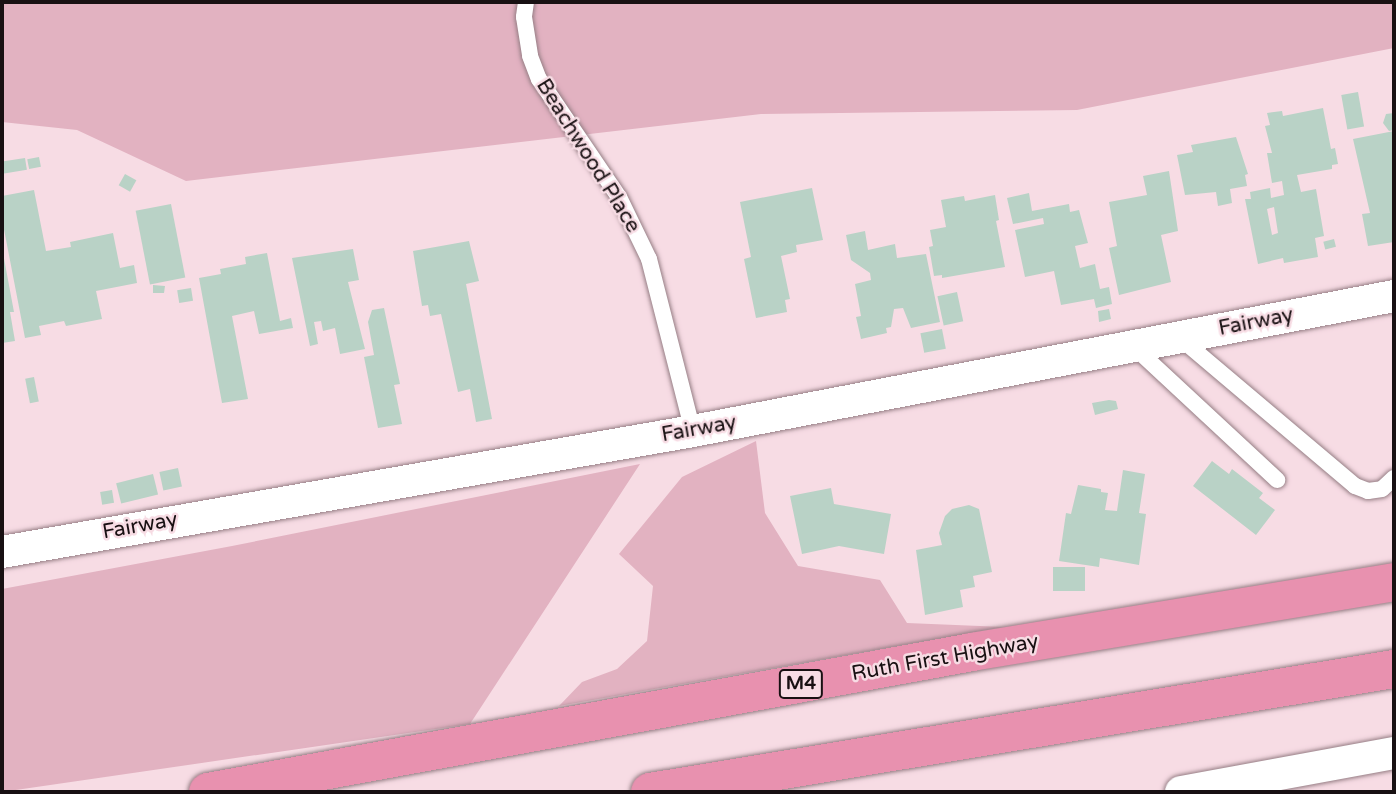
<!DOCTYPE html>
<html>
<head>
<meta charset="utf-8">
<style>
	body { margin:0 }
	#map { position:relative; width:1396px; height:794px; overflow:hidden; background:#f7dce4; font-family:"Varela Round",sans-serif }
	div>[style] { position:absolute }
	.green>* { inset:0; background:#e2b2c1 }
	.building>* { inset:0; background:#b9d2c6; transform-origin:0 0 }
	.roads { filter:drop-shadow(0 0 2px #967e85) drop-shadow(0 0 2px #967e85) }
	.service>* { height:16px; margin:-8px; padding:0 8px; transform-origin:8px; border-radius:8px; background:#fff }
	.minor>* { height:32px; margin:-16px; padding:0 16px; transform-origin:16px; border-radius:16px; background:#fff }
	.motorway>* { height:38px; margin:-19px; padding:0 19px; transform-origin:19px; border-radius:19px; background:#e891af }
	span { translate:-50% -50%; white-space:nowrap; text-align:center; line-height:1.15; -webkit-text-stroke:5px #f7dce4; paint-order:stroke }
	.shield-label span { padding:2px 5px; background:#f7dce4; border:2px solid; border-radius:5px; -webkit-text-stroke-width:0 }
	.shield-label { font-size:19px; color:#181012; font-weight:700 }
	.street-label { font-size:21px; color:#181012 }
	.frame { position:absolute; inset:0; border:4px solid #181012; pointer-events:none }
</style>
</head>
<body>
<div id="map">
	<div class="green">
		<i style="clip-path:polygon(2px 2px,1394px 2px,1394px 48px,1077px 110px,761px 114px,186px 181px,77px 130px,2px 122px)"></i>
		<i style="clip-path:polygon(756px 441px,765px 513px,798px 566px,880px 580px,907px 623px,1004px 627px,559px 706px,582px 682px,617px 669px,647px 641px,653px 586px,619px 554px,682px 477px)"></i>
		<i style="clip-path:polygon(640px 464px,470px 724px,2px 792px,2px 589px,232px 546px)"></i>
	</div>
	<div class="building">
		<i style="left:1358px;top:92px;width:35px;height:17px;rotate:80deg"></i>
		<i style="clip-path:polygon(evenodd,1323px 108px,1331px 149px,1335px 148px,1338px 164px,1332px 165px,1332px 169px,1297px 175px,1301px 192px,1316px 189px,1324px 236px,1315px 238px,1318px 257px,1284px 263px,1283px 258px,1258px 264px,1245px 199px,1251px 199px,1250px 192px,1270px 188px,1271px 198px,1284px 195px,1282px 181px,1272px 183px,1267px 153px,1272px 153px,1265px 126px,1270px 125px,1267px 113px,1282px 111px,1283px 116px,1323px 108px,1274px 207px,1278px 233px,1272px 235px,1267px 209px,1274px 207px)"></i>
		<i style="clip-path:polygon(1394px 113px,1394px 130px,1389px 131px,1383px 123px,1386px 114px)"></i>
		<i style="clip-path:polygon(1394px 131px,1394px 219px,1392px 220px,1394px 242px,1368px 246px,1362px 214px,1370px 213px,1353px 139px)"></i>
		<i style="clip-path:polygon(1236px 137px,1248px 174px,1245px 175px,1247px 186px,1230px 189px,1232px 203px,1218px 206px,1216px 192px,1185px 195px,1177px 155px,1193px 152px,1191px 145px)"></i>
		<i style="left:39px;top:157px;width:10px;height:12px;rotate:79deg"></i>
		<i style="left:25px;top:158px;width:12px;height:23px;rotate:81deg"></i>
		<i style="clip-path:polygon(1169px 171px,1178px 231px,1161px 235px,1171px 282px,1119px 295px,1109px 248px,1117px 246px,1109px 202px,1147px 195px,1143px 176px)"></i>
		<i style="left:125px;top:174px;width:13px;height:13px;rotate:29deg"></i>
		<i style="clip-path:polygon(812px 188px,823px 240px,796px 245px,797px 252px,781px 256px,790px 299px,785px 300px,787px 312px,756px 318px,744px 259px,751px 257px,740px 202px)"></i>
		<i style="clip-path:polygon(34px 190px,46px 251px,71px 247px,70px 242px,113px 233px,120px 268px,134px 265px,137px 283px,96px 291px,102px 319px,66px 326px,64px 321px,39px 326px,41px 335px,25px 338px,2px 219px,2px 196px)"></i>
		<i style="clip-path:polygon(1029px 193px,1032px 211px,1069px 204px,1070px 212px,1079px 210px,1088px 243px,1075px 246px,1080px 268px,1095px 264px,1100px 289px,1109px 287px,1112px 304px,1096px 308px,1094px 299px,1061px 305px,1054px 271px,1025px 277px,1015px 230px,1044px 224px,1043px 218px,1013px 224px,1007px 198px)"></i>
		<i style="clip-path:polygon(995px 195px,999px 220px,996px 221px,1005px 267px,942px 278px,942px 275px,934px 276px,929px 247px,933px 246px,930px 230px,946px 227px,941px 200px,964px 196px,965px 201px)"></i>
		<i style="left:171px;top:204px;width:75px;height:36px;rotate:79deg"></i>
		<i style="clip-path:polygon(865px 231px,868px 250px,895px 244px,897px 258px,926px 254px,940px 322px,911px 328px,903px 308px,894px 309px,891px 327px,886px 328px,887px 333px,861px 339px,856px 317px,861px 316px,855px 284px,871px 280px,870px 273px,851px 260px,846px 235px)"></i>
		<i style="left:1334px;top:239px;width:8px;height:11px;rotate:76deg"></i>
		<i style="clip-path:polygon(469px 241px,479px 281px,466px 284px,492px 419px,476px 422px,470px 389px,458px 392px,441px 314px,430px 316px,428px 305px,422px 306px,413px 251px)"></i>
		<i style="clip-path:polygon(353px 249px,359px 280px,348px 282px,365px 349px,340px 354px,335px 328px,323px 331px,321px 321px,314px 322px,318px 344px,310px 346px,292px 258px)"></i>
		<i style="clip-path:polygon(3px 253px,14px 312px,10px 312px,15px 341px,2px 343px)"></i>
		<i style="clip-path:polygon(267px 253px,280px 321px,291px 318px,293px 328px,259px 334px,254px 311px,232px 316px,248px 399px,222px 403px,199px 278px,221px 274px,220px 269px,246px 264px,245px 257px)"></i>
		<i style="clip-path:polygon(153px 285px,165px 286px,164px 293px,153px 293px)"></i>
		<i style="left:191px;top:288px;width:13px;height:14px;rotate:81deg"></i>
		<i style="left:957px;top:292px;width:30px;height:20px;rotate:78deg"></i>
		<i style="clip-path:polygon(384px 308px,400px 384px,394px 385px,402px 424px,378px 428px,364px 357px,374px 355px,368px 322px,372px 310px)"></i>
		<i style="clip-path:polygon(1109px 309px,1111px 319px,1099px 322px,1098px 311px)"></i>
		<i style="left:942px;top:329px;width:20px;height:22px;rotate:79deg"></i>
		<i style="left:34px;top:377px;width:25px;height:9px;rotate:79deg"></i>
		<i style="clip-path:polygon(1109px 400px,1116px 401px,1118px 409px,1095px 415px,1092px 403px)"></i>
		<i style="clip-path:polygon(1212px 461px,1229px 474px,1232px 469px,1263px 493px,1259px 498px,1275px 510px,1256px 535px,1193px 486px)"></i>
		<i style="left:178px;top:468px;width:19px;height:19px;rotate:78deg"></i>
		<i style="clip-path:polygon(1123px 470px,1145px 474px,1139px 513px,1146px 514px,1139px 565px,1100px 558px,1099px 567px,1059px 561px,1066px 513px,1071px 514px,1078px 485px,1101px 489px,1101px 492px,1108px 493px,1105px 510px,1117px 511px)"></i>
		<i style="left:153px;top:474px;width:21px;height:38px;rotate:76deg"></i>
		<i style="clip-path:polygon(831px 488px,834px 504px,891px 514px,884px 554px,839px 546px,802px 554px,790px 496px)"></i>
		<i style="left:112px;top:490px;width:13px;height:12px;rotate:81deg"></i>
		<i style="clip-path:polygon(969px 505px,979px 509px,992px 572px,973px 576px,975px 587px,960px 590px,963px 607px,925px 615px,916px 550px,942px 545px,939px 533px,945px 516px,952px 509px)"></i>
		<i style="left:1053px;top:567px;width:32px;height:24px"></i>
	</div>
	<div class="roads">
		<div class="service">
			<i style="left:526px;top:2px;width:15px;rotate:98deg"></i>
			<i style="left:524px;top:17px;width:39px;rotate:81deg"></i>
			<i style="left:530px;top:56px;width:25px;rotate:69deg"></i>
			<i style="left:539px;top:79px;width:143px;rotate:55.9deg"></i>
			<i style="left:619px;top:197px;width:69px;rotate:64.2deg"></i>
			<i style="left:649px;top:259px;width:178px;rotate:75.7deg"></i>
			<i style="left:1180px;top:338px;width:229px;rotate:40.2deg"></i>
			<i style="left:1355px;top:486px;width:14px;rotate:21deg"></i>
			<i style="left:1368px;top:491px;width:14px;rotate:-8deg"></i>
			<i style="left:1382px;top:489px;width:16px;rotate:-43deg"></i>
			<i style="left:1133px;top:346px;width:197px;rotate:42.9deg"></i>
		</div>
		<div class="minor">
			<i style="left:2px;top:552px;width:702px;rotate:-9.93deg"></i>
			<i style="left:693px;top:431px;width:714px;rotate:-10.9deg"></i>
			<i style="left:1181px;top:792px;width:217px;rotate:-10.4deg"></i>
		</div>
		<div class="motorway">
			<i style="left:208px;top:792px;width:777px;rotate:-10.38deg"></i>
			<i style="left:972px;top:652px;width:428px;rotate:-9.4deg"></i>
			<i style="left:650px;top:792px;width:754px;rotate:-9.39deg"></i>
		</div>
	</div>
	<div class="shield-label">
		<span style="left:801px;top:684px">M4</span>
	</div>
	<div class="street-label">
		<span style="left:588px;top:156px;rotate:58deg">Beachwood Place</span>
		<span style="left:1256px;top:322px;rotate:-11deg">Fairway</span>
		<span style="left:699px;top:429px;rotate:-10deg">Fairway</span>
		<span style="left:140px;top:526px;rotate:-10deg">Fairway</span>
		<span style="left:945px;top:658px;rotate:-10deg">Ruth First Highway</span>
	</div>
	<div class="frame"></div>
</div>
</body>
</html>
